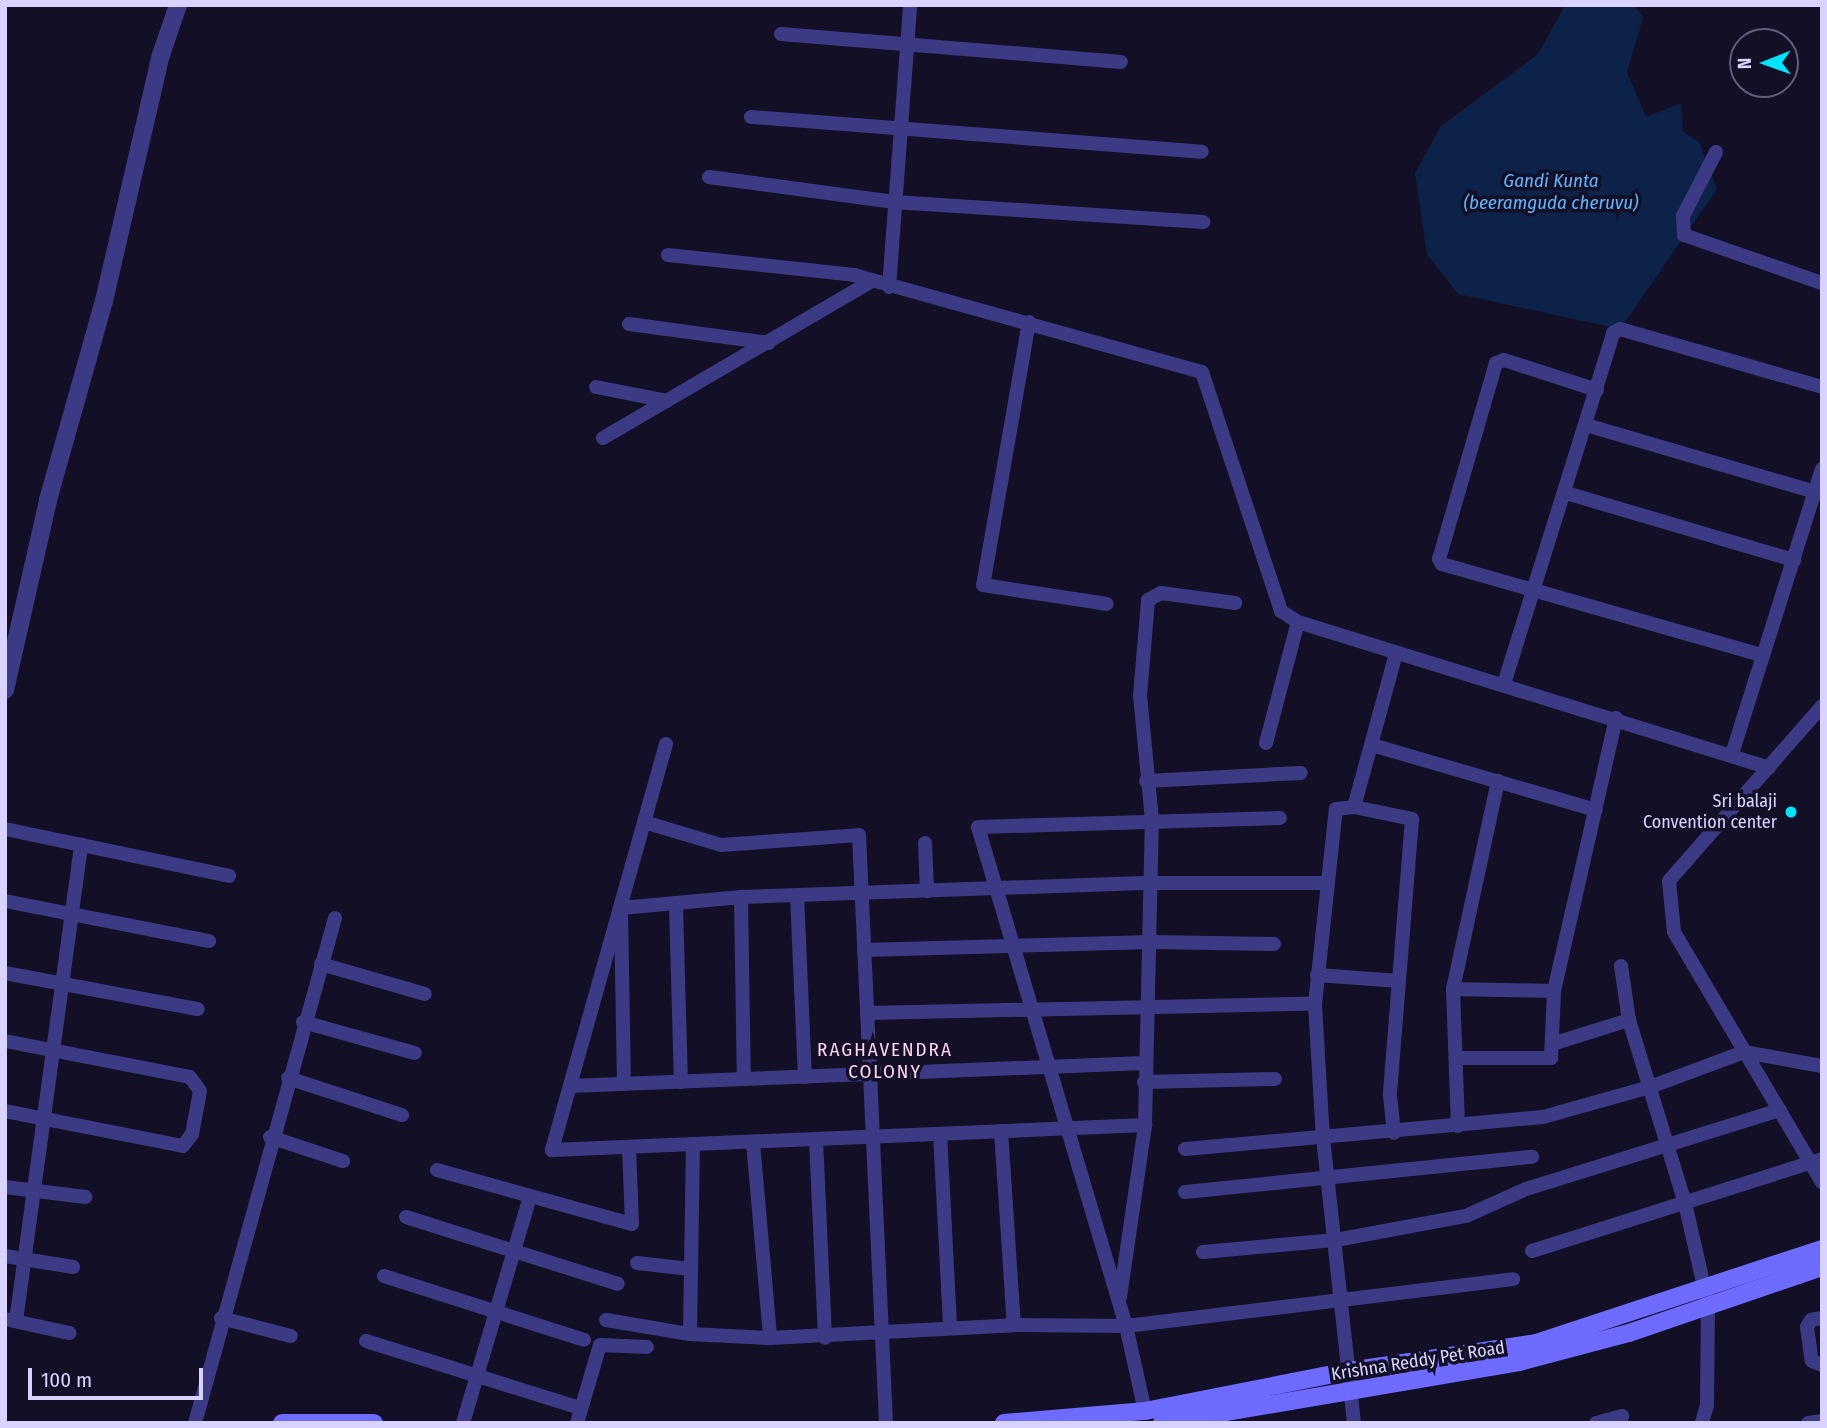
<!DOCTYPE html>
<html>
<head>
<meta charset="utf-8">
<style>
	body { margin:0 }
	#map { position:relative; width:1827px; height:1428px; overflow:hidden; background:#130f26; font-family:"Fira Sans Condensed",sans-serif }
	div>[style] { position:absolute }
	.water>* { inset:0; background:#0c2248 }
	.minor>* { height:14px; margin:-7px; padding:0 7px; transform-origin:7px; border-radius:7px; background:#3d3a85 }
	.tertiary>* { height:18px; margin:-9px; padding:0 9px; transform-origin:9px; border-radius:9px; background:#3d3a85 }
	.secondary>* { height:18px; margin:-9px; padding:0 9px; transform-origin:9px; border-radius:9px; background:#6f6bff }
	.dots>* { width:19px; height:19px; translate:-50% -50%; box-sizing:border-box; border:4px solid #130f26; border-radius:50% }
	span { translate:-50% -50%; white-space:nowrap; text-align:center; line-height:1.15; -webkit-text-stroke:7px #130f26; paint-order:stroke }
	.poi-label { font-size:18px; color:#d9d4ff }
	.right { translate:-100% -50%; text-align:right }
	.street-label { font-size:18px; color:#d9d4ff }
	.water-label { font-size:19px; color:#62b6ff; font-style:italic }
	.neighbourhood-label { font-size:19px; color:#ffd6f0; letter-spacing:2px }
	.frame { position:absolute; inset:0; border:7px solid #d9d4ff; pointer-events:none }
	.north { position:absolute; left:1729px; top:28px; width:70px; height:70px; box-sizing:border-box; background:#130f26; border:2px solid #625e7d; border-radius:50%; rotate:269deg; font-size:19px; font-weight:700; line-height:28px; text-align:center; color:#d9d4ff }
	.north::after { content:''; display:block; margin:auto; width:24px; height:32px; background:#00e5ff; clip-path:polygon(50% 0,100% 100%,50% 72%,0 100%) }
	.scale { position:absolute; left:28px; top:1368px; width:175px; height:32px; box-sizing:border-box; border:4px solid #d9d4ff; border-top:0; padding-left:9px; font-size:21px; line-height:24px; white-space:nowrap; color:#d9d4ff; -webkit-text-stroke:5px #130f26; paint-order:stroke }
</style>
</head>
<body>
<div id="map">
	<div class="water">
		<i style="clip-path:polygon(1565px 5px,1634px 5px,1643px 17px,1627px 72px,1646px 117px,1681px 103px,1683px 132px,1699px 142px,1717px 189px,1620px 329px,1458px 294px,1427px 254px,1415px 173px,1441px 126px,1538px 54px)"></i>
	</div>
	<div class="minor">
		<i style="left:781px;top:34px;width:341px;rotate:4.7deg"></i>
		<i style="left:751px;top:117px;width:452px;rotate:4.4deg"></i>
		<i style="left:1716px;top:152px;width:72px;rotate:117.3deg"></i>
		<i style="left:1683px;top:216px;width:19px;rotate:87deg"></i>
		<i style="left:1684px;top:235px;width:146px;rotate:19.2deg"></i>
		<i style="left:709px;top:177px;width:187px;rotate:7.7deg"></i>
		<i style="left:894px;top:202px;width:310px;rotate:3.7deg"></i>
		<i style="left:668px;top:255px;width:187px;rotate:6.1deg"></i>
		<i style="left:854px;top:275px;width:361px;rotate:15.6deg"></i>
		<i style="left:1202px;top:372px;width:252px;rotate:71.7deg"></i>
		<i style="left:1281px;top:611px;width:20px;rotate:33deg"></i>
		<i style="left:1298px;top:622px;width:493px;rotate:17.2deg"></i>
		<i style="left:889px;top:287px;width:283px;rotate:-85.7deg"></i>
		<i style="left:1029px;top:322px;width:267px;rotate:99.9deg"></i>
		<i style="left:983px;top:585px;width:125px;rotate:8.7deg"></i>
		<i style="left:629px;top:324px;width:141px;rotate:7.7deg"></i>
		<i style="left:596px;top:387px;width:72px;rotate:11.2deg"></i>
		<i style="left:1597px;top:390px;width:98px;rotate:-162.1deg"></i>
		<i style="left:1504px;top:360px;width:9px;rotate:159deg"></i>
		<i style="left:1496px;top:363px;width:204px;rotate:106.2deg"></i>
		<i style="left:1439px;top:559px;width:6px;rotate:59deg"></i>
		<i style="left:1442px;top:564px;width:333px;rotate:15.9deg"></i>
		<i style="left:1586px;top:425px;width:246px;rotate:16.3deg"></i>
		<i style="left:603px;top:438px;width:311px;rotate:-30.3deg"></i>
		<i style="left:1566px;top:493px;width:238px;rotate:16.4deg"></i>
		<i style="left:1504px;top:684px;width:368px;rotate:-72.7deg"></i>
		<i style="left:1613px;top:333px;width:8px;rotate:-30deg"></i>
		<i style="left:1620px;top:329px;width:210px;rotate:16deg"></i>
		<i style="left:1822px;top:706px;width:232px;rotate:131.2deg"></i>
		<i style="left:1669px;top:881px;width:51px;rotate:84.4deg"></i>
		<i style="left:1674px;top:932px;width:291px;rotate:59.4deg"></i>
		<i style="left:1266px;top:743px;width:125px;rotate:-75.2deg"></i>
		<i style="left:666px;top:744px;width:422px;rotate:105.7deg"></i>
		<i style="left:552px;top:1150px;width:594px;rotate:-2.41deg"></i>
		<i style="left:1372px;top:745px;width:233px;rotate:16.2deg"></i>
		<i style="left:1732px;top:754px;width:299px;rotate:-72.5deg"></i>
		<i style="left:1146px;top:781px;width:155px;rotate:-3deg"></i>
		<i style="left:1354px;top:807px;width:59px;rotate:11.7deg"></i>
		<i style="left:1412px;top:819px;width:277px;rotate:94.6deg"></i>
		<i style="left:1390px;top:1095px;width:38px;rotate:84deg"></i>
		<i style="left:644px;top:822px;width:80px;rotate:16.6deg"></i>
		<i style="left:721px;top:845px;width:138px;rotate:-4.1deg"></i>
		<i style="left:859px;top:835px;width:589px;rotate:87.37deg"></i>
		<i style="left:5px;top:829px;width:229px;rotate:11.8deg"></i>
		<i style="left:925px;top:843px;width:48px;rotate:87.6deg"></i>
		<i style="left:797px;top:895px;width:182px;rotate:87.5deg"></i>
		<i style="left:741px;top:897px;width:182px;rotate:89.1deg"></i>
		<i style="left:5px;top:901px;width:208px;rotate:11.1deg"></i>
		<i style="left:676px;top:905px;width:177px;rotate:88.4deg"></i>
		<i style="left:864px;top:950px;width:287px;rotate:-1.6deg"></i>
		<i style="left:1151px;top:942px;width:123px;rotate:0.9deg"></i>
		<i style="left:321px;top:964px;width:108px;rotate:16.1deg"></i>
		<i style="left:1621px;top:966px;width:55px;rotate:81.6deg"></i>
		<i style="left:1629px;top:1020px;width:191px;rotate:73deg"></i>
		<i style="left:1685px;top:1203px;width:104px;rotate:77.2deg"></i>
		<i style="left:1708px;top:1304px;width:101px;rotate:90.6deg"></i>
		<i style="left:1707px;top:1405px;width:19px;rotate:106deg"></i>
		<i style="left:5px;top:973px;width:196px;rotate:10.6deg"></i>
		<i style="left:1317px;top:975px;width:82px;rotate:4.2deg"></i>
		<i style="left:1453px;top:989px;width:101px;rotate:1.1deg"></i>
		<i style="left:867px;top:1013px;width:448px;rotate:-1.2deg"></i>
		<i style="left:303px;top:1022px;width:116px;rotate:15.5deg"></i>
		<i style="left:5px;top:1041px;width:188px;rotate:11deg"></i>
		<i style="left:190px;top:1077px;width:17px;rotate:54deg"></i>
		<i style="left:200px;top:1091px;width:44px;rotate:100.5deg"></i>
		<i style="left:192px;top:1134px;width:15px;rotate:127deg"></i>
		<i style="left:183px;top:1146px;width:181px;rotate:-168.9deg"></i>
		<i style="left:1552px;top:1044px;width:81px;rotate:-17.3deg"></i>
		<i style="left:1458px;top:1058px;width:93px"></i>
		<i style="left:1551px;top:1058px;width:67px;rotate:-87.4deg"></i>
		<i style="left:1554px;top:991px;width:280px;rotate:-77.2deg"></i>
		<i style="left:288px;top:1078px;width:120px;rotate:18deg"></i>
		<i style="left:1144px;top:1082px;width:131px;rotate:-1.3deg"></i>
		<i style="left:624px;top:1084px;width:176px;rotate:-91deg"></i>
		<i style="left:621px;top:908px;width:121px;rotate:-5.2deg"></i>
		<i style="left:741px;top:897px;width:410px;rotate:-2deg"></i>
		<i style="left:1151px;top:883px;width:176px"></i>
		<i style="left:570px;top:1086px;width:574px;rotate:-2.29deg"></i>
		<i style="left:1458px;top:1126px;width:137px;rotate:-92.1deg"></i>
		<i style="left:1453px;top:989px;width:213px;rotate:-77.8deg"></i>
		<i style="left:1001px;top:1131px;width:194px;rotate:86.2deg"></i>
		<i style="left:940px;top:1134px;width:193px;rotate:87deg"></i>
		<i style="left:270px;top:1137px;width:77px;rotate:18.2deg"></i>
		<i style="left:816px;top:1139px;width:199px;rotate:87.4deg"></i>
		<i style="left:753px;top:1142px;width:197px;rotate:85deg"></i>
		<i style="left:1185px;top:1149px;width:359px;rotate:-5.1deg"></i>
		<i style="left:1543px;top:1117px;width:111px;rotate:-15.7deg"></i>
		<i style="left:1650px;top:1087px;width:100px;rotate:-20.4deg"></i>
		<i style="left:1744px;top:1052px;width:79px;rotate:10.2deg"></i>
		<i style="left:437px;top:1170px;width:202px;rotate:15.5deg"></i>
		<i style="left:632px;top:1224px;width:77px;rotate:-92.2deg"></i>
		<i style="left:5px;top:1187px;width:81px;rotate:7.1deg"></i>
		<i style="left:1185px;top:1192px;width:349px;rotate:-5.8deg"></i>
		<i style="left:406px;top:1217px;width:222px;rotate:17.5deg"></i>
		<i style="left:1532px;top:1251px;width:304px;rotate:-17.6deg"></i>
		<i style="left:1203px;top:1252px;width:134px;rotate:-5.2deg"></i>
		<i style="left:1336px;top:1240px;width:132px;rotate:-10.5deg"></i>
		<i style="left:1466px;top:1216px;width:66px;rotate:-24.2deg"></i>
		<i style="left:1526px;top:1189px;width:266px;rotate:-17.3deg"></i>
		<i style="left:5px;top:1256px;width:69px;rotate:9.2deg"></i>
		<i style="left:637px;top:1263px;width:54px;rotate:6.3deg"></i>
		<i style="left:384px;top:1276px;width:210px;rotate:17.7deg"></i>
		<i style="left:1120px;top:1297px;width:174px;rotate:-81.7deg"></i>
		<i style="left:1145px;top:1125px;width:305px;rotate:-88.7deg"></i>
		<i style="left:1152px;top:820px;width:125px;rotate:-95.5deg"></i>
		<i style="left:1140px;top:696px;width:96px;rotate:-85.2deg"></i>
		<i style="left:1148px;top:600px;width:15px;rotate:-28deg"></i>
		<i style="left:1161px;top:593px;width:75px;rotate:7.7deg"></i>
		<i style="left:221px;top:1318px;width:72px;rotate:14.4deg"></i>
		<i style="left:1822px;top:1318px;width:11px;rotate:170deg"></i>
		<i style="left:1811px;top:1320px;width:8px;rotate:120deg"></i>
		<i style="left:1807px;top:1327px;width:34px;rotate:82deg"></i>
		<i style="left:1812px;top:1361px;width:11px;rotate:22deg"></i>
		<i style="left:5px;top:1319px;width:66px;rotate:12.3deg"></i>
		<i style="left:606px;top:1320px;width:85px;rotate:9.5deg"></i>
		<i style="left:690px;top:1334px;width:80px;rotate:2.9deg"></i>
		<i style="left:770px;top:1338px;width:244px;rotate:-3deg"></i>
		<i style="left:1014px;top:1325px;width:112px;rotate:0.5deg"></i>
		<i style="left:1126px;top:1326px;width:390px;rotate:-6.9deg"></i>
		<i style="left:16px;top:1321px;width:481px;rotate:-82.2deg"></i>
		<i style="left:690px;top:1334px;width:190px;rotate:-89.1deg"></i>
		<i style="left:366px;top:1341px;width:218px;rotate:17.4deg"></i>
		<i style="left:1145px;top:1411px;width:87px;rotate:-102.6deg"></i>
		<i style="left:1126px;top:1326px;width:520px;rotate:-106.52deg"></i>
		<i style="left:978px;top:827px;width:302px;rotate:-1.7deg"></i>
		<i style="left:195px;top:1423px;width:524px;rotate:-74.51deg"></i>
		<i style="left:463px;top:1423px;width:236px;rotate:-73.5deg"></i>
		<i style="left:577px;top:1423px;width:81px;rotate:-73.6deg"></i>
		<i style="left:600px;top:1345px;width:47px;rotate:2.4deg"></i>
		<i style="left:1354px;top:1423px;width:286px;rotate:-96.2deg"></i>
		<i style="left:1323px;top:1139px;width:135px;rotate:-93.4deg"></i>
		<i style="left:1315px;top:1004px;width:196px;rotate:-83.9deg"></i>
		<i style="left:1336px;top:809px;width:18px;rotate:-6deg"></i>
		<i style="left:1354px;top:807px;width:160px;rotate:-74.7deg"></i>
		<i style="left:1596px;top:1423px;width:27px;rotate:-15deg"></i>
		<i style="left:1622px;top:1416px;width:7px;rotate:106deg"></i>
		<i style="left:1808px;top:1423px;width:14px;rotate:-8deg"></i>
	</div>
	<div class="tertiary">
		<i style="left:5px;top:690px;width:195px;rotate:-77.2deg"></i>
		<i style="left:48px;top:500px;width:207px;rotate:-74.3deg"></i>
		<i style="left:104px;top:301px;width:253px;rotate:-77deg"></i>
		<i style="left:161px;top:55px;width:53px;rotate:-71.2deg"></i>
	</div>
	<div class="secondary">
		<i style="left:282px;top:1423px;width:92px"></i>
		<i style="left:1004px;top:1423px;width:142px;rotate:-4.9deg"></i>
		<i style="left:1145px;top:1411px;width:208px;rotate:-11.1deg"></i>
		<i style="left:1349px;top:1371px;width:189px;rotate:-8.5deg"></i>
		<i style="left:1536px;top:1343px;width:301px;rotate:-18.2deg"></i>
		<i style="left:1162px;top:1423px;width:362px;rotate:-9.7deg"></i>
		<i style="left:1519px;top:1362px;width:114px;rotate:-14.8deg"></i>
		<i style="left:1629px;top:1333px;width:204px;rotate:-18.9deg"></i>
	</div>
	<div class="dots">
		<i style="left:1791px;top:812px;background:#00e5ff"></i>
	</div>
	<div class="poi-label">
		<span class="right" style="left:1777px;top:812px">Sri balaji<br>Convention center</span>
	</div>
	<div class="street-label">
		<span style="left:1418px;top:1361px;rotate:-9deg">Krishna Reddy Pet Road</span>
	</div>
	<div class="water-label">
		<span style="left:1551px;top:192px">Gandi Kunta<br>(beeramguda cheruvu)</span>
	</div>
	<div class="neighbourhood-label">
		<span style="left:885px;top:1061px">RAGHAVENDRA<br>COLONY</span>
	</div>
	<div class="frame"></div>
	<div class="north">N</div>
	<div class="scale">100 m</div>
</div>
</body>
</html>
